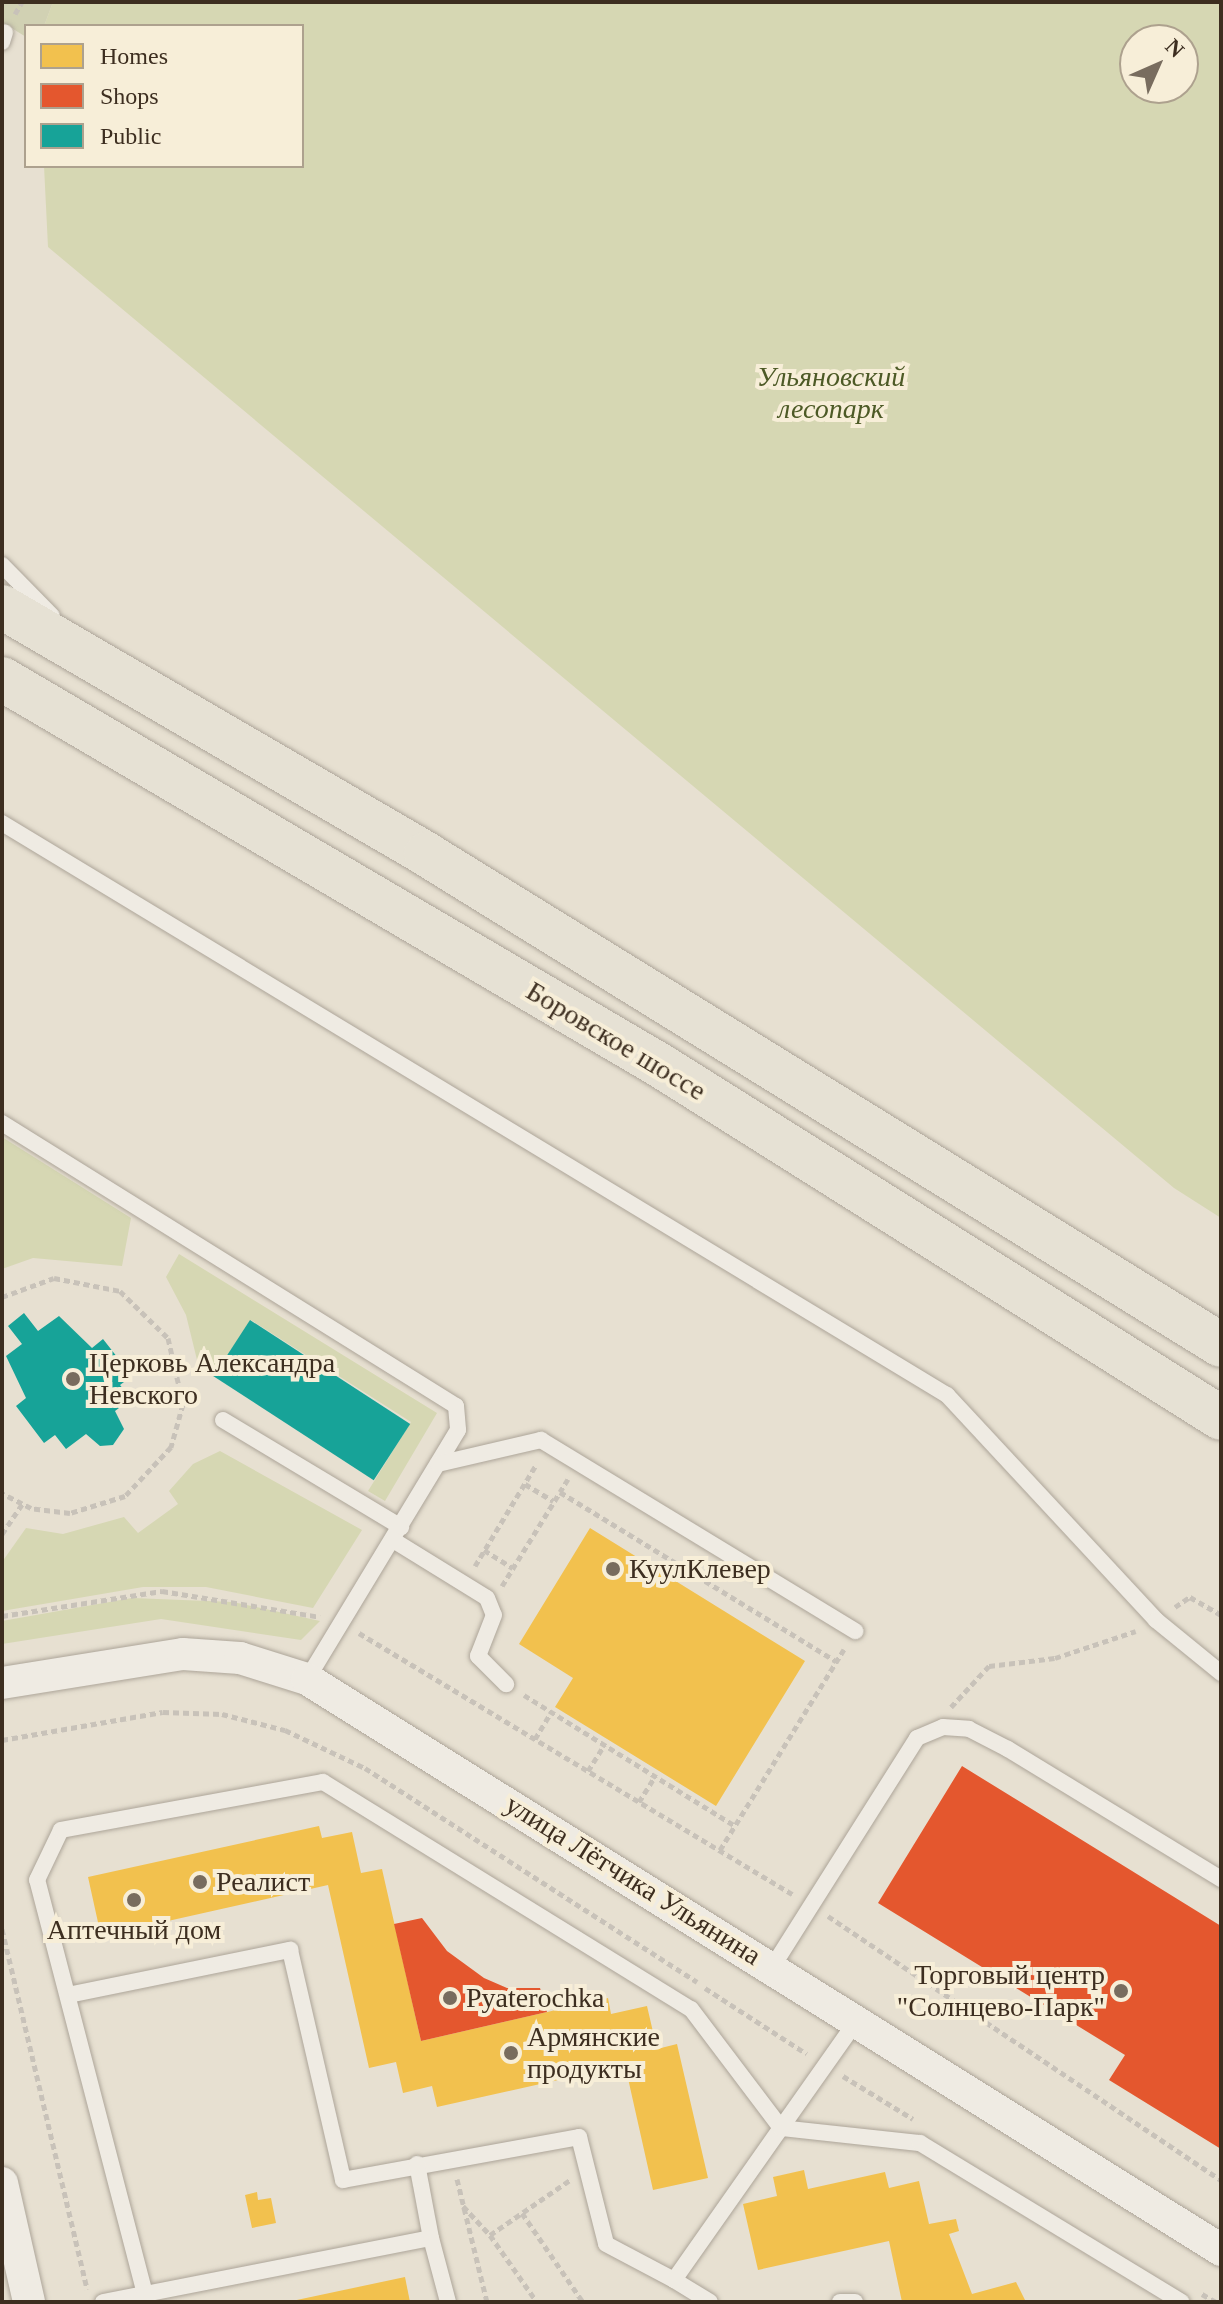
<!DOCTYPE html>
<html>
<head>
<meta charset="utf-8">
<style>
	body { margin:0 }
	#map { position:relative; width:1223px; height:2304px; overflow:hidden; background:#e7e0d1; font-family:Georgia,serif }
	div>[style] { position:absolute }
	.green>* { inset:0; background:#d6d7b3 }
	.cemetery>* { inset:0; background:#d1d1b3 }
	.homes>* { inset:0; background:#f2c14e }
	.shops>* { inset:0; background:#e4572e }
	.public>* { inset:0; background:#17a398; transform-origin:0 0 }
	.path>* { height:5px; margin-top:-2.5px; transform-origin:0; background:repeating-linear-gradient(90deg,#c8c2b9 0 6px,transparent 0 10px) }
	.roads { filter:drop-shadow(0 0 2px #ada599) drop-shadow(0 0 2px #ada599) }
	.lane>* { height:16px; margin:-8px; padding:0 8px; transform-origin:8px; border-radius:8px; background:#efebe3 }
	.street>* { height:32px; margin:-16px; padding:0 16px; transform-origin:16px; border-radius:16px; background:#efebe3 }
	.primary>* { height:44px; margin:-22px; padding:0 22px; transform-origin:22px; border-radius:22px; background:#e6e1d4 }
	.dots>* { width:22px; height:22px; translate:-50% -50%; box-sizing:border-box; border:4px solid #f7eed8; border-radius:50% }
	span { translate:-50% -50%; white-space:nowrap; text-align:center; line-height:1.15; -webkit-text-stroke:8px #f7eed8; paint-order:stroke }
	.park-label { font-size:28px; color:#4d5a26; font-style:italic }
	.street-label { font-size:28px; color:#3d2e20 }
	.poi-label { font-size:28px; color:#3d2e20 }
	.left { translate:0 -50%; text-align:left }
	.right { translate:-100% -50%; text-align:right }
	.frame { position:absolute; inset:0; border:4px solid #3d2e20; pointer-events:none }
	.legend { position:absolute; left:24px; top:24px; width:280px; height:144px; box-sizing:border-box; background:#f7eed8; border:2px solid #ada18e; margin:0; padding:10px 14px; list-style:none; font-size:24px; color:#3d2e20 }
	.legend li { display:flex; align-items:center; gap:16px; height:40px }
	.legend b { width:40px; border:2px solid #ada18e }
	.north { position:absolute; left:1119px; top:24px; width:80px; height:80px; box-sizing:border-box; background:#f7eed8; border:2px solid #ada18e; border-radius:50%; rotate:45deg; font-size:22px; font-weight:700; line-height:32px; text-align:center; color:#3d2e20 }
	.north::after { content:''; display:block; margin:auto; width:28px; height:36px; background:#786c5e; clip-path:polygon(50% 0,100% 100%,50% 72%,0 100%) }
</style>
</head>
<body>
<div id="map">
	<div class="green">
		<i style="clip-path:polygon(evenodd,53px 2px,1221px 2px,1221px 1218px,1174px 1188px,48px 247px,44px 166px,302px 166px,302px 26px,44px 26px,53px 2px,1135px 40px,1183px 40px,1183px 88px,1135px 88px,1135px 40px)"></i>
		<i style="clip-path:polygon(2px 1137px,131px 1218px,122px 1266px,33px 1258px,2px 1269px)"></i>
		<i style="clip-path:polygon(179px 1254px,437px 1413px,385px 1501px,368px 1491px,411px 1422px,251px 1320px,214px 1377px,199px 1368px,186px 1315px,166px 1277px)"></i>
		<i style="clip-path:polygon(220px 1451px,362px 1530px,313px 1608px,206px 1587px,143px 1587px,2px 1611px,2px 1562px,26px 1528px,63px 1534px,124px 1517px,138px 1533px,178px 1504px,169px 1491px,193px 1464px)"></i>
		<i style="clip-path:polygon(132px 1598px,233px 1602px,320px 1621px,301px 1640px,161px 1619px,2px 1644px,2px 1621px)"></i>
	</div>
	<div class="cemetery">
		<i style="clip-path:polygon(2px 2px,53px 2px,44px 26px,26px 26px,26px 37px,2px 22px)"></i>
	</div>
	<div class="homes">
		<i style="clip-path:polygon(590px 1528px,805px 1661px,716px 1806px,555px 1707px,573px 1678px,519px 1644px)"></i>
		<i style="clip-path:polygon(319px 1826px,322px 1838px,352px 1832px,361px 1873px,382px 1869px,421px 2041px,608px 1998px,611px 2014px,647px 2006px,657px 2049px,677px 2044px,708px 2178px,653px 2190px,625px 2065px,437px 2107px,432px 2086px,403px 2093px,396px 2062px,369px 2068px,328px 1885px,101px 1936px,88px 1877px)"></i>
		<i style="clip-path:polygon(804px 2170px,808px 2189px,885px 2172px,889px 2188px,919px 2181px,929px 2224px,956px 2219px,959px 2231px,949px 2234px,972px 2294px,1016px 2282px,1026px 2302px,902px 2302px,889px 2241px,758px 2270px,743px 2204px,777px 2196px,773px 2177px)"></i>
		<i style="clip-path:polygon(257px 2192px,258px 2200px,271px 2198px,276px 2223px,252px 2228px,245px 2195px)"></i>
		<i style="clip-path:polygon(405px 2277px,410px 2302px,293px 2302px,292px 2301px)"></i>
	</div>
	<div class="shops">
		<i style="clip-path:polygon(962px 1766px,1221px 1926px,1221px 2149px,1109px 2080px,1125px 2055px,878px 1903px)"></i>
		<i style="clip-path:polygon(422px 1918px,447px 1951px,484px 1978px,507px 1988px,540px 1988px,547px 2012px,421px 2041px,394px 1924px)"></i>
	</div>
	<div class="public">
		<i style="clip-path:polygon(24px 1313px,38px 1331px,59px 1316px,92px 1348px,103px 1339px,132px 1376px,120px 1385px,131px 1399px,115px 1411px,124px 1429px,113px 1445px,100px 1446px,86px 1434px,66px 1449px,55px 1435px,44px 1443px,16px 1406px,26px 1398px,6px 1356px,22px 1344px,8px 1326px)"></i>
		<i style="left:250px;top:1320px;width:191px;height:67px;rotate:33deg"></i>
	</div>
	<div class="path">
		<i style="left:15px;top:14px;width:14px;rotate:-60deg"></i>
		<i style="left:2px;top:1297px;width:55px;rotate:-20.1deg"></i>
		<i style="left:54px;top:1278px;width:67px;rotate:11.1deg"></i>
		<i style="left:120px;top:1291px;width:67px;rotate:44.4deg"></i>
		<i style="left:168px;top:1338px;width:68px;rotate:77.2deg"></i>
		<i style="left:183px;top:1404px;width:45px;rotate:105.6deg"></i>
		<i style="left:171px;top:1447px;width:67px;rotate:133.2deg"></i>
		<i style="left:125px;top:1496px;width:58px;rotate:162.8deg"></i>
		<i style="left:70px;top:1513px;width:39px;rotate:-173deg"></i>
		<i style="left:31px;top:1508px;width:33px;rotate:-153deg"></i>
		<i style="left:568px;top:1479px;width:15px;rotate:122deg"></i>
		<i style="left:560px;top:1492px;width:324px;rotate:31.5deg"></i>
		<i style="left:525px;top:1484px;width:33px;rotate:31deg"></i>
		<i style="left:2px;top:1534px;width:36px;rotate:-56deg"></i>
		<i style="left:484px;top:1550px;width:34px;rotate:32deg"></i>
		<i style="left:475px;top:1566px;width:118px;rotate:-58.9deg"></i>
		<i style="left:502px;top:1586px;width:110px;rotate:-58.3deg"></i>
		<i style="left:1175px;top:1607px;width:18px;rotate:-34deg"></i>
		<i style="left:1190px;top:1597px;width:36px;rotate:30deg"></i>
		<i style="left:2px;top:1616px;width:162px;rotate:-8.9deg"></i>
		<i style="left:162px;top:1591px;width:160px;rotate:9.3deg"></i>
		<i style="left:359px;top:1633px;width:506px;rotate:31.08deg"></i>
		<i style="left:524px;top:1695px;width:248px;rotate:31.8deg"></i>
		<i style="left:951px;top:1707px;width:56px;rotate:-47.2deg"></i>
		<i style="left:989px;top:1666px;width:66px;rotate:-6.9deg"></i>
		<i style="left:1055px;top:1658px;width:85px;rotate:-18.4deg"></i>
		<i style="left:535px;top:1739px;width:31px;rotate:-59deg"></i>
		<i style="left:2px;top:1740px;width:163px;rotate:-9.9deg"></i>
		<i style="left:163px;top:1712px;width:59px;rotate:1.9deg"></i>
		<i style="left:222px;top:1714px;width:65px;rotate:14.3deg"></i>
		<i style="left:285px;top:1730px;width:89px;rotate:25.4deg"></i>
		<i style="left:365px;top:1768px;width:395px;rotate:32.8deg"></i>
		<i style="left:588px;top:1771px;width:31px;rotate:-58deg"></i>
		<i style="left:639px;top:1802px;width:31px;rotate:-58deg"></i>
		<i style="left:720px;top:1850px;width:236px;rotate:-58.3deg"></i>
		<i style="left:828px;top:1916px;width:473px;rotate:33.9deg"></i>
		<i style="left:2px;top:1929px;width:370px;rotate:76.7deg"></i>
		<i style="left:705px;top:1988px;width:121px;rotate:32.9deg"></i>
		<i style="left:843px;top:2076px;width:82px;rotate:31.6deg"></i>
		<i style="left:457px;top:2179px;width:127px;rotate:76.3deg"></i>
		<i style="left:463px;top:2206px;width:40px;rotate:47deg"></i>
		<i style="left:490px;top:2235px;width:97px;rotate:-34.5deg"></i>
		<i style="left:522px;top:2213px;width:108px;rotate:55.6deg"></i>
		<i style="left:490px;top:2235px;width:82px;rotate:55deg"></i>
		<i style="left:1202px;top:2294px;width:16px;rotate:30deg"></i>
	</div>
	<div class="roads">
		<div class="lane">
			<i style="left:2px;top:42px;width:10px;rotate:-73deg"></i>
			<i style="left:2px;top:565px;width:71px;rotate:45.6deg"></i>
			<i style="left:2px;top:823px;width:1105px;rotate:31.19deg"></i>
			<i style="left:947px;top:1395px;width:307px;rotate:47.1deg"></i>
			<i style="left:1156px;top:1620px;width:84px;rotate:39.2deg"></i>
			<i style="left:2px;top:1123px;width:535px;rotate:31.94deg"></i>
			<i style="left:456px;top:1406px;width:24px;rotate:85deg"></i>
			<i style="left:458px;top:1430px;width:291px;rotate:121.2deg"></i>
			<i style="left:223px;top:1420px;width:208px;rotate:31deg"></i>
			<i style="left:438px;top:1464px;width:106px;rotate:-13.1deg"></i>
			<i style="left:541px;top:1440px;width:368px;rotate:31.3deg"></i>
			<i style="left:393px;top:1540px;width:110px;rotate:31.7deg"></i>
			<i style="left:487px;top:1598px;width:18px;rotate:68deg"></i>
			<i style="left:494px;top:1615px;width:44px;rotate:111.3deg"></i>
			<i style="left:478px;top:1656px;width:40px;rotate:45deg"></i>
			<i style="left:773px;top:1966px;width:270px;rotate:-57.7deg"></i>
			<i style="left:917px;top:1738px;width:28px;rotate:-23deg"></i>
			<i style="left:943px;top:1727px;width:26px;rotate:4deg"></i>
			<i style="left:969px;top:1729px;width:44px;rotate:27.1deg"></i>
			<i style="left:1008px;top:1749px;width:250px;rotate:31.4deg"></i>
			<i style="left:68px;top:1995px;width:227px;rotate:-11.5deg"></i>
			<i style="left:290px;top:1950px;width:236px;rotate:77deg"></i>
			<i style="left:343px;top:2180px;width:240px;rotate:-10.3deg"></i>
			<i style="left:579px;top:2137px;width:110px;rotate:75.8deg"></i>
			<i style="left:606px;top:2244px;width:77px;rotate:27.9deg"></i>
			<i style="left:674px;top:2280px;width:186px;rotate:-54.9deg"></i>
			<i style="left:781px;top:2128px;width:140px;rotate:6.2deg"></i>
			<i style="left:920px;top:2143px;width:306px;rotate:31.3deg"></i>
			<i style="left:417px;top:2164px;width:75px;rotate:79.3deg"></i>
			<i style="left:674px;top:2280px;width:42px;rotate:31.4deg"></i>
			<i style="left:103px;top:2302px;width:43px;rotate:-10.8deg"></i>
			<i style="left:145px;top:2294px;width:428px;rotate:-104.6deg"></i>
			<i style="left:37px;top:1880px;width:55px;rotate:-64.4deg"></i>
			<i style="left:61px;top:1830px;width:266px;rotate:-10.4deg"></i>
			<i style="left:323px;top:1782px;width:432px;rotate:31.7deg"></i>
			<i style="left:691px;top:2009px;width:149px;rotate:52.9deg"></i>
			<i style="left:781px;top:2128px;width:133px;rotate:-54.8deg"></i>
			<i style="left:146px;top:2302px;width:8px;rotate:-97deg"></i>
			<i style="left:145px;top:2294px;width:291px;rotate:-11.1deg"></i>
			<i style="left:431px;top:2238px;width:66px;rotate:75.1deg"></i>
			<i style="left:840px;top:2302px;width:15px"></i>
		</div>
		<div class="street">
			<i style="left:2px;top:1683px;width:183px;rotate:-9.1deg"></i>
			<i style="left:183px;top:1654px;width:57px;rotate:4deg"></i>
			<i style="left:240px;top:1658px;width:70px;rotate:17.4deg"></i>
			<i style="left:307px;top:1679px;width:1078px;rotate:31.99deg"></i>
			<i style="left:2px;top:2183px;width:122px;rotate:77.2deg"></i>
		</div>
		<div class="primary">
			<i style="left:2px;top:607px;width:491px;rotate:30.2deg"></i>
			<i style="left:426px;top:854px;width:934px;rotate:31.7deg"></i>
			<i style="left:2px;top:679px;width:764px;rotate:30.42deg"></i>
			<i style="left:661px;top:1066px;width:661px;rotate:32.15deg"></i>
		</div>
	</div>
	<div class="dots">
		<i style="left:73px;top:1379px;background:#786c5e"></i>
		<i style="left:613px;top:1569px;background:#786c5e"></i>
		<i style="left:200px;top:1882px;background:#786c5e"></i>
		<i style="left:134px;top:1900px;background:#786c5e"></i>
		<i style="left:1121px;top:1991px;background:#786c5e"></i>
		<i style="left:450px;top:1998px;background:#786c5e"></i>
		<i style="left:511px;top:2053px;background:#786c5e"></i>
	</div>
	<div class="park-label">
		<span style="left:831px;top:393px">Ульяновский<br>лесопарк</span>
	</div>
	<div class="street-label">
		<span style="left:616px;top:1041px;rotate:31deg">Боровское шоссе</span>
		<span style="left:633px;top:1880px;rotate:32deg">улица Лётчика Ульянина</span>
	</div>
	<div class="poi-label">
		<span class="left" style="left:89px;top:1379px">Церковь Александра<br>Невского</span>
		<span class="left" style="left:629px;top:1569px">КуулКлевер</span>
		<span class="left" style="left:216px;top:1882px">Реалист</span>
		<span style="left:134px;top:1930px">Аптечный дом</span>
		<span class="right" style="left:1105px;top:1991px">Торговый центр<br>"Солнцево-Парк"</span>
		<span class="left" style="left:466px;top:1998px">Pyaterochka</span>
		<span class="left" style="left:527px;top:2053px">Армянские<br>продукты</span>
	</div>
	<div class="frame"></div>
	<ul class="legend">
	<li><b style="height:22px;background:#f2c14e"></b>Homes</li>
	<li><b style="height:22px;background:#e4572e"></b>Shops</li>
	<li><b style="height:22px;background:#17a398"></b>Public</li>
	</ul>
	<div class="north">N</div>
</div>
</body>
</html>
